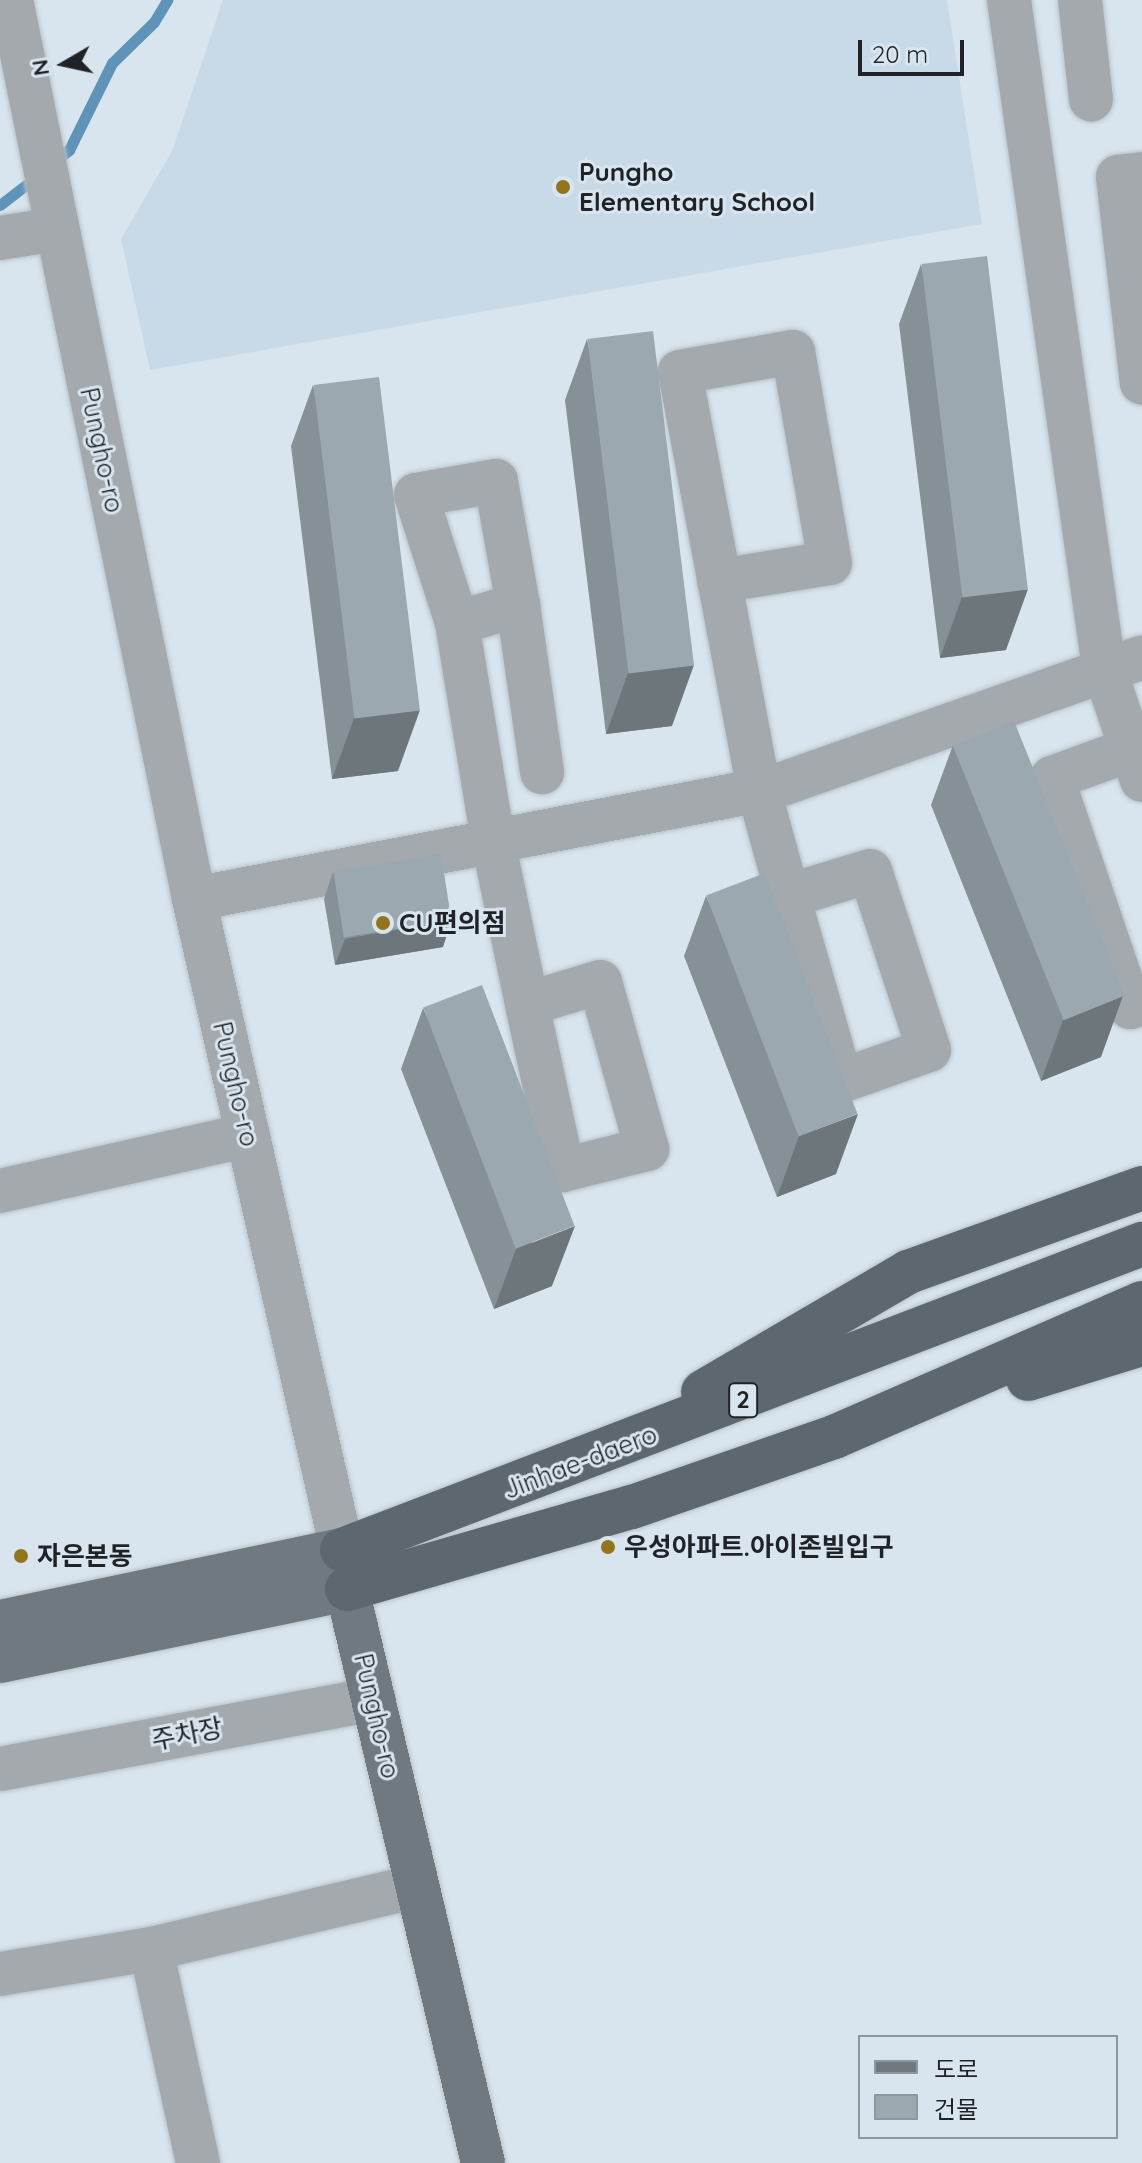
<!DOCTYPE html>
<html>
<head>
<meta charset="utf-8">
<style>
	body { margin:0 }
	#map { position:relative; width:1142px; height:2163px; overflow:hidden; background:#d9e5ee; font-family:Quicksand,"Noto Sans KR",sans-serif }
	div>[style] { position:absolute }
	.built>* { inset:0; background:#c8dae8 }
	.stream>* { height:11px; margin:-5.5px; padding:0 5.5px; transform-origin:5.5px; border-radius:5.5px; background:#5f93b7 }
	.roads { filter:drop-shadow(0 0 2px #b8c2ca) drop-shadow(0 0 2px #b8c2ca) }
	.minor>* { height:44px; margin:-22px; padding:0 22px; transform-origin:22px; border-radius:22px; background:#a4a9ad }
	.major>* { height:44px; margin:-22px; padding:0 22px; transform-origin:22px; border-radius:22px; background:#6f797f }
	.highway>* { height:44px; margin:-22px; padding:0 22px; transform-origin:22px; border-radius:22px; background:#5d676f }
	.wall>* { inset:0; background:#869097 }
	.shaded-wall>* { inset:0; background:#6d767b }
	.building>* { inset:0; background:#9ca8b0; transform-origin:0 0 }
	.dots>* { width:22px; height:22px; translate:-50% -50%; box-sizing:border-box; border:4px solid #d9e5ee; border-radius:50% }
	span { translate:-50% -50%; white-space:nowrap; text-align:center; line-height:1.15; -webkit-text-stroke:6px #d9e5ee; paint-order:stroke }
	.shield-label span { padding:2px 6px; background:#d9e5ee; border:2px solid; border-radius:6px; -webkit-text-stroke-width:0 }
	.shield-label { font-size:24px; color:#1f2327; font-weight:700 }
	.poi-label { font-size:26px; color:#1f2327; font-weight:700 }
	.left { translate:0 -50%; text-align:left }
	.street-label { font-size:26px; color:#1f2327 }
	.legend { position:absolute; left:858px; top:2035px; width:260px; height:104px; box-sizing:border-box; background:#d9e5ee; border:2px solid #8f979e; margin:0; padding:10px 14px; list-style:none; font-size:24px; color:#1f2327 }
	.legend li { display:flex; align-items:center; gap:16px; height:40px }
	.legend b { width:40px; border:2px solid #8f979e }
	.north { position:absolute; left:24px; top:24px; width:80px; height:80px; -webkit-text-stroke:6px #d9e5ee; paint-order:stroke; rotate:261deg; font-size:22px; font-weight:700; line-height:32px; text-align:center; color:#1f2327 }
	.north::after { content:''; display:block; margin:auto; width:28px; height:36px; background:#1f2327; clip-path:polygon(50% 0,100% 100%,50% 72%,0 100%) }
	.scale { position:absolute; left:858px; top:40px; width:106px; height:36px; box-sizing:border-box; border:4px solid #1f2327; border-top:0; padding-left:10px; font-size:24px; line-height:28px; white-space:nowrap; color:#1f2327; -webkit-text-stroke:6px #d9e5ee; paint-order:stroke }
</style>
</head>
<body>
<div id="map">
	<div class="built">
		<i style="clip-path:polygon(223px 0,947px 0,982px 224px,150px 370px,121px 239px,172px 151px)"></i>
	</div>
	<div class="stream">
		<i style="left:55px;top:161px;width:18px;rotate:-38deg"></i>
		<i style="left:69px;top:150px;width:97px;rotate:-63.7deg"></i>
		<i style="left:112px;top:63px;width:59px;rotate:-44.3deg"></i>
		<i style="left:154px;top:22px;width:26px;rotate:-59deg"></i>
		<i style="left:0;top:205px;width:46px;rotate:-37.9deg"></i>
	</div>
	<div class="roads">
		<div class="minor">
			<i style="left:11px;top:0;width:917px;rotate:78.49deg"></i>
			<i style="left:194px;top:899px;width:668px;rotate:77.19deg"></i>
			<i style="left:1009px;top:0;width:675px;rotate:81.91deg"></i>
			<i style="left:1104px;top:668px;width:118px;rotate:71.3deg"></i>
			<i style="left:1080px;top:0;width:100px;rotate:83.7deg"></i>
			<i style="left:1142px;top:174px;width:24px;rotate:173deg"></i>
			<i style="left:1118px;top:177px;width:207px;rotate:83.4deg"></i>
			<i style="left:0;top:238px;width:58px;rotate:-9deg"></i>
			<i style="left:719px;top:581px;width:112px;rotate:-9.2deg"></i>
			<i style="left:830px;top:563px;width:214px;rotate:-99.9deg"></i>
			<i style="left:793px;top:352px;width:115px;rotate:170deg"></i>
			<i style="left:680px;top:372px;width:426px;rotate:79.3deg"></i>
			<i style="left:759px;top:791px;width:109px;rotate:74.6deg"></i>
			<i style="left:788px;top:896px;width:192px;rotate:74deg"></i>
			<i style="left:841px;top:1081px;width:93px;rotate:-19.4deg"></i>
			<i style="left:929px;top:1050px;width:188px;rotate:-108.2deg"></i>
			<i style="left:870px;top:871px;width:86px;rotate:163deg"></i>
			<i style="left:518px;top:605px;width:169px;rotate:81.8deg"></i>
			<i style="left:457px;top:623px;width:64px;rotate:-16.4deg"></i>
			<i style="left:518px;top:605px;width:126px;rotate:-100.1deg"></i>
			<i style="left:496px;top:481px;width:81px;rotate:170.1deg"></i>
			<i style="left:416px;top:495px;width:134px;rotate:72.2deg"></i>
			<i style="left:457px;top:623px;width:221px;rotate:80.6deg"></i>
			<i style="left:493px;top:841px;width:167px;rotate:78.2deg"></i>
			<i style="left:527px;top:1004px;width:170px;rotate:77.8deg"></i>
			<i style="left:563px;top:1170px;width:87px;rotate:-14deg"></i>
			<i style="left:647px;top:1149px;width:173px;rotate:-105.7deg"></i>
			<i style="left:600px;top:982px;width:76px;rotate:163.2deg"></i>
			<i style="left:1132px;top:749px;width:85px;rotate:160.1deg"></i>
			<i style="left:1052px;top:778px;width:242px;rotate:71.2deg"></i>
			<i style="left:1130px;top:1007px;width:13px;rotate:-18deg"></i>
			<i style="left:194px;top:899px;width:588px;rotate:-10.89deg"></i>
			<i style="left:771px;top:788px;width:393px;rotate:-19.4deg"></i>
			<i style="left:0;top:1191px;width:254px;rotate:-12.7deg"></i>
			<i style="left:0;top:1769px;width:380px;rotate:-10.6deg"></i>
			<i style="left:151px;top:1949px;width:219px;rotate:77.6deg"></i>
			<i style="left:0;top:1974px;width:153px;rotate:-9.4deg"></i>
			<i style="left:151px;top:1949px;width:273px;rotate:-13.3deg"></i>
		</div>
		<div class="major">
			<i style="left:0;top:1622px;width:349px;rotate:-11.9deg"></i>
			<i style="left:342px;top:1550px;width:39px;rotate:83deg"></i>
			<i style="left:347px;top:1589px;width:590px;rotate:76.67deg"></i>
			<i style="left:0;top:1661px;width:354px;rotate:-11.7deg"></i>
		</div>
		<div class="highway">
			<i style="left:1028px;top:1379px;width:119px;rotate:-17.1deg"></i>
			<i style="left:703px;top:1392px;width:238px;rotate:-30.3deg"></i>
			<i style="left:908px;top:1272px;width:249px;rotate:-19.7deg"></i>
			<i style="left:342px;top:1550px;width:857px;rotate:-20.93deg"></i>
			<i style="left:347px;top:1589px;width:297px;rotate:-16.1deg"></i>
			<i style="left:632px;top:1507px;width:214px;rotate:-19.1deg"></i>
			<i style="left:834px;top:1437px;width:336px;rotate:-23.5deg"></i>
		</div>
	</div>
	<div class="wall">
		<i style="clip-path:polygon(921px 264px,1006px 650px,940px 658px,899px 324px)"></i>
		<i style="clip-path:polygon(587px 339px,672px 726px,606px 734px,565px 400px)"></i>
		<i style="clip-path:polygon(313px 385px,398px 771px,332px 779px,291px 446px)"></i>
		<i style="clip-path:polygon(953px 745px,1101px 1057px,1041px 1081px,931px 805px)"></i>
		<i style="clip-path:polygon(333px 872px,443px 947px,335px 965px,324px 899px)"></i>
		<i style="clip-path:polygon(706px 896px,836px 1174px,777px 1197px,684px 956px)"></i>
		<i style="clip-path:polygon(423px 1008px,552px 1286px,494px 1309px,401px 1069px)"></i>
	</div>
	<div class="shaded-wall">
		<i style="clip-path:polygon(1028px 589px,1006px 650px,940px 658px,962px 597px)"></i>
		<i style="clip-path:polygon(694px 665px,672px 726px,606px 734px,628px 673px)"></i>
		<i style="clip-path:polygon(420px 710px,398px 771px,332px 779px,354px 718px)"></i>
		<i style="clip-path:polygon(452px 920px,443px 947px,335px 965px,345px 939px)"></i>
		<i style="clip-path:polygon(1123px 996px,1101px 1057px,1041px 1081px,1063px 1020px)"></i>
		<i style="clip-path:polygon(858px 1114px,836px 1174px,777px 1197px,799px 1136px)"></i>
		<i style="clip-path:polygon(575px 1226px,552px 1286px,494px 1309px,516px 1249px)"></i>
	</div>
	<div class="building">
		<i style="left:987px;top:256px;width:336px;height:66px;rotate:83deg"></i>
		<i style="left:653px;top:331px;width:337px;height:66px;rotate:83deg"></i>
		<i style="left:379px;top:377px;width:336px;height:66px;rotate:83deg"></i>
		<i style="left:1014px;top:721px;width:296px;height:66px;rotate:68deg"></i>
		<i style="left:441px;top:854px;width:67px;height:109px;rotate:81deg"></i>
		<i style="left:765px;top:873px;width:258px;height:63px;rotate:69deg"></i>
		<i style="left:482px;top:985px;width:258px;height:63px;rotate:69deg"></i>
	</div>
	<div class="dots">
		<i style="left:563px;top:187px;background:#92751b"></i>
		<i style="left:383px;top:923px;background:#92751b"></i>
		<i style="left:608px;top:1547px;background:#92751b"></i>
		<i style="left:21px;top:1556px;background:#92751b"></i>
	</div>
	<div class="shield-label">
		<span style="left:743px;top:1400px">2</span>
	</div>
	<div class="poi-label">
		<span class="left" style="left:579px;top:187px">Pungho<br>Elementary School</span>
		<span class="left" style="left:399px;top:923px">CU편의점</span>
		<span class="left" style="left:624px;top:1547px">우성아파트.아이존빌입구</span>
		<span class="left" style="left:37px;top:1556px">자은본동</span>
	</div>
	<div class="street-label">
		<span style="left:102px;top:450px;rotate:78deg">Pungho-ro</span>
		<span style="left:236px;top:1084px;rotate:77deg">Pungho-ro</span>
		<span style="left:580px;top:1462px;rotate:-21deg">Jinhae-daero</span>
		<span style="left:377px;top:1716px;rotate:77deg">Pungho-ro</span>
		<span style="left:187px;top:1734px;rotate:-11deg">주차장</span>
	</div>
	<ul class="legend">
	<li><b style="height:10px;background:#6f797f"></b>도로</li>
	<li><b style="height:22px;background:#9ca8b0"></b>건물</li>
	</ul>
	<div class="north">N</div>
	<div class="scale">20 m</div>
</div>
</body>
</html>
